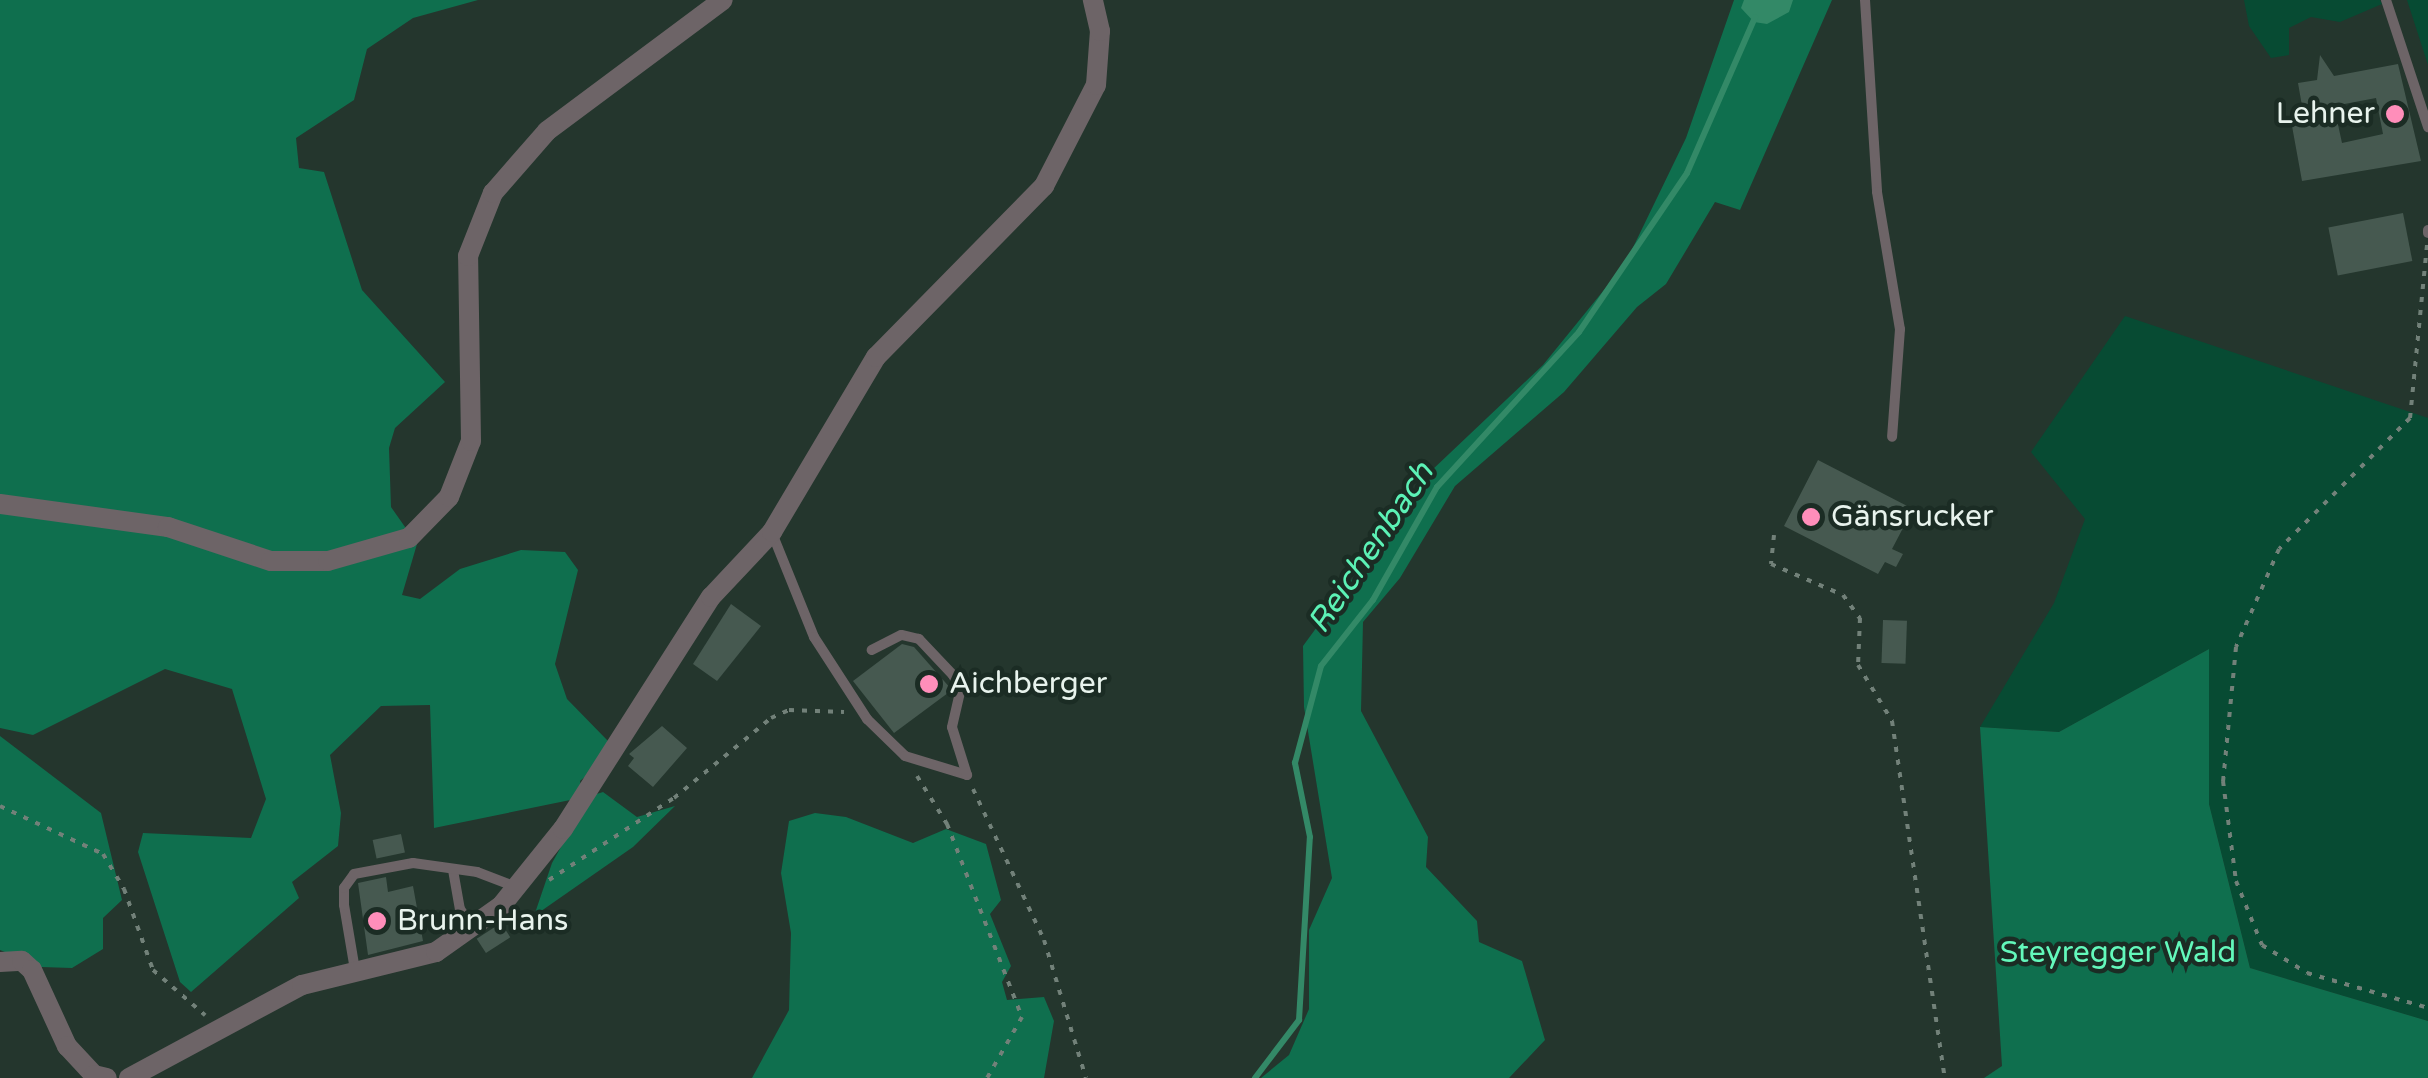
<!DOCTYPE html>
<html>
<head>
<meta charset="utf-8">
<style>
	body { margin:0 }
	#map { position:relative; width:2428px; height:1078px; overflow:hidden; background:#24362d; font-family:"Varela Round",sans-serif }
	div>[style] { position:absolute }
	.green>* { inset:0; background:#074b33 }
	.forest>* { inset:0; background:#0f6f4e }
	.water>* { inset:0; background:#338967 }
	.stream>* { height:6px; margin:-3px; padding:0 3px; transform-origin:3px; border-radius:3px; background:#338967 }
	.building>* { inset:0; background:#465950; transform-origin:0 0 }
	.path>* { height:4px; margin-top:-2px; transform-origin:0; background:repeating-linear-gradient(90deg,#728179 0 5px,transparent 0 13px) }
	.lane>* { height:10px; margin:-5px; padding:0 5px; transform-origin:5px; border-radius:5px; background:#6d6467 }
	.street>* { height:20px; margin:-10px; padding:0 10px; transform-origin:10px; border-radius:10px; background:#6d6467 }
	.dots>* { width:28px; height:28px; translate:-50% -50%; box-sizing:border-box; border:5px solid #1b2c24; border-radius:50% }
	span { translate:-50% -50%; white-space:nowrap; text-align:center; line-height:1.15; -webkit-text-stroke:9px #1b2c24; paint-order:stroke }
	.poi-label { font-size:30px; color:#e8f3ed }
	.right { translate:-100% -50%; text-align:right }
	.left { translate:0 -50%; text-align:left }
	.park-label { font-size:30px; color:#63f8bb }
	.water-label { font-size:32px; color:#5cf2b6; font-style:italic }
</style>
</head>
<body>
<div id="map">
	<div class="green">
		<i style="clip-path:polygon(2244px 0,2380px 0,2382px 4px,2340px 22px,2311px 17px,2289px 28px,2289px 55px,2271px 58px,2249px 26px)"></i>
		<i style="clip-path:polygon(2407px 0,2428px 0,2428px 65px)"></i>
		<i style="clip-path:polygon(2125px 316px,2428px 418px,2428px 1021px,2250px 968px,2209px 804px,2209px 649px,2059px 732px,1980px 727px,2054px 603px,2085px 519px,2031px 452px)"></i>
	</div>
	<div class="forest">
		<i style="clip-path:polygon(0 0,478px 0,413px 18px,367px 49px,354px 100px,296px 138px,299px 168px,324px 172px,362px 290px,445px 382px,395px 428px,389px 448px,391px 507px,417px 544px,402px 595px,420px 599px,460px 569px,521px 550px,565px 552px,578px 570px,555px 664px,567px 699px,608px 741px,597px 767px,580px 781px,584px 798px,603px 792px,637px 817px,675px 806px,633px 847px,534px 916px,552px 863px,586px 802px,580px 798px,434px 828px,430px 705px,381px 706px,330px 755px,341px 813px,338px 846px,292px 882px,299px 898px,191px 992px,180px 982px,138px 852px,143px 833px,251px 838px,266px 799px,232px 689px,165px 669px,33px 735px,0 728px)"></i>
		<i style="clip-path:polygon(1734px 0,1832px 0,1740px 210px,1715px 202px,1666px 284px,1637px 307px,1564px 392px,1455px 486px,1400px 578px,1363px 622px,1361px 711px,1428px 837px,1426px 867px,1477px 921px,1479px 942px,1522px 961px,1545px 1040px,1509px 1078px,1261px 1078px,1289px 1055px,1309px 1009px,1309px 930px,1332px 878px,1304px 707px,1303px 646px,1431px 471px,1543px 365px,1625px 264px,1686px 138px)"></i>
		<i style="clip-path:polygon(2209px 649px,2209px 804px,2250px 968px,2428px 1021px,2428px 1078px,1984px 1078px,2002px 1066px,1980px 727px,2059px 732px)"></i>
		<i style="clip-path:polygon(0 736px,101px 813px,122px 900px,103px 918px,103px 949px,72px 968px,41px 967px,0 950px)"></i>
		<i style="clip-path:polygon(815px 813px,846px 817px,913px 843px,946px 829px,986px 844px,1001px 900px,990px 914px,1011px 966px,1002px 982px,1007px 1000px,1044px 997px,1054px 1021px,1044px 1078px,752px 1078px,789px 1010px,791px 933px,781px 873px,789px 821px)"></i>
	</div>
	<div class="water">
		<i style="clip-path:polygon(1744px 0,1793px 0,1789px 12px,1767px 24px,1754px 22px,1741px 8px)"></i>
	</div>
	<div class="stream">
		<i style="left:1255px;top:1078px;width:73px;rotate:-52.8deg"></i>
		<i style="left:1299px;top:1020px;width:183px;rotate:-86.6deg"></i>
		<i style="left:1310px;top:837px;width:76px;rotate:-101.5deg"></i>
		<i style="left:1295px;top:763px;width:100px;rotate:-75deg"></i>
		<i style="left:1321px;top:666px;width:84px;rotate:-51.8deg"></i>
		<i style="left:1373px;top:600px;width:130px;rotate:-60.5deg"></i>
		<i style="left:1437px;top:487px;width:210px;rotate:-47.5deg"></i>
		<i style="left:1579px;top:332px;width:192px;rotate:-55.8deg"></i>
		<i style="left:1687px;top:173px;width:170px;rotate:-66.4deg"></i>
	</div>
	<div class="building">
		<i style="clip-path:polygon(evenodd,2320px 55px,2334px 76px,2398px 64px,2421px 161px,2302px 181px,2292px 126px,2305px 123px,2298px 83px,2317px 80px,2320px 55px,2376px 98px,2383px 134px,2342px 143px,2334px 106px,2376px 98px)"></i>
		<i style="left:2403px;top:213px;width:49px;height:76px;rotate:79deg"></i>
		<i style="clip-path:polygon(1818px 460px,1913px 509px,1892px 549px,1903px 554px,1896px 567px,1885px 562px,1878px 574px,1784px 526px)"></i>
		<i style="clip-path:polygon(731px 604px,761px 626px,717px 681px,693px 664px)"></i>
		<i style="left:1883px;top:620px;width:24px;height:43px;rotate:2deg"></i>
		<i style="clip-path:polygon(902px 644px,914px 647px,952px 690px,894px 733px,853px 681px)"></i>
		<i style="clip-path:polygon(662px 726px,687px 748px,653px 787px,628px 766px,634px 758px,629px 754px)"></i>
		<i style="left:401px;top:834px;width:19px;height:29px;rotate:78deg"></i>
		<i style="clip-path:polygon(386px 877px,388px 892px,413px 886px,423px 941px,368px 955px,358px 883px)"></i>
		<i style="left:501px;top:923px;width:17px;height:29px;rotate:57deg"></i>
	</div>
	<div class="path">
		<i style="left:2427px;top:245px;width:174px;rotate:95.6deg"></i>
		<i style="left:2410px;top:418px;width:185px;rotate:135deg"></i>
		<i style="left:2279px;top:549px;width:107px;rotate:113.7deg"></i>
		<i style="left:2236px;top:647px;width:135px;rotate:95.5deg"></i>
		<i style="left:2223px;top:781px;width:101px;rotate:82.6deg"></i>
		<i style="left:2236px;top:881px;width:69px;rotate:67.9deg"></i>
		<i style="left:2262px;top:945px;width:53px;rotate:31.9deg"></i>
		<i style="left:2307px;top:973px;width:126px;rotate:16.1deg"></i>
		<i style="left:1774px;top:535px;width:29px;rotate:96deg"></i>
		<i style="left:1771px;top:564px;width:78px;rotate:23.3deg"></i>
		<i style="left:1843px;top:595px;width:29px;rotate:54deg"></i>
		<i style="left:1860px;top:618px;width:47px;rotate:92.4deg"></i>
		<i style="left:1858px;top:665px;width:66px;rotate:58.7deg"></i>
		<i style="left:1892px;top:721px;width:361px;rotate:81.6deg"></i>
		<i style="left:917px;top:776px;width:57px;rotate:58deg"></i>
		<i style="left:947px;top:824px;width:207px;rotate:68.8deg"></i>
		<i style="left:1022px;top:1017px;width:70px;rotate:119.8deg"></i>
		<i style="left:973px;top:789px;width:167px;rotate:64.8deg"></i>
		<i style="left:1044px;top:940px;width:144px;rotate:73.1deg"></i>
		<i style="left:0;top:806px;width:114px;rotate:25deg"></i>
		<i style="left:103px;top:854px;width:41px;rotate:59deg"></i>
		<i style="left:124px;top:889px;width:86px;rotate:70.3deg"></i>
		<i style="left:153px;top:970px;width:69px;rotate:40.9deg"></i>
		<i style="left:549px;top:880px;width:149px;rotate:-33.3deg"></i>
		<i style="left:674px;top:798px;width:126px;rotate:-39.5deg"></i>
		<i style="left:771px;top:718px;width:20px;rotate:-24deg"></i>
		<i style="left:789px;top:710px;width:55px;rotate:2.1deg"></i>
	</div>
	<div class="lane">
		<i style="left:1865px;top:0;width:192px;rotate:86.4deg"></i>
		<i style="left:1877px;top:192px;width:139px;rotate:80.5deg"></i>
		<i style="left:1900px;top:329px;width:108px;rotate:94.2deg"></i>
		<i style="left:2386px;top:0;width:134px;rotate:71.7deg"></i>
		<i style="left:2428px;top:233px;width:3px;rotate:-90deg"></i>
		<i style="left:772px;top:533px;width:112px;rotate:68deg"></i>
		<i style="left:814px;top:637px;width:98px;rotate:57.1deg"></i>
		<i style="left:867px;top:719px;width:53px;rotate:44.2deg"></i>
		<i style="left:905px;top:756px;width:65px;rotate:17deg"></i>
		<i style="left:967px;top:775px;width:50px;rotate:-107.4deg"></i>
		<i style="left:952px;top:727px;width:39px;rotate:-77deg"></i>
		<i style="left:961px;top:689px;width:16px;rotate:-120deg"></i>
		<i style="left:953px;top:675px;width:50px;rotate:-133.4deg"></i>
		<i style="left:919px;top:639px;width:18px;rotate:-167deg"></i>
		<i style="left:901px;top:635px;width:33px;rotate:153deg"></i>
		<i style="left:453px;top:870px;width:40px;rotate:80deg"></i>
		<i style="left:460px;top:909px;width:23px;rotate:56deg"></i>
		<i style="left:355px;top:970px;width:66px;rotate:-99.6deg"></i>
		<i style="left:344px;top:905px;width:17px;rotate:-90deg"></i>
		<i style="left:344px;top:888px;width:17px;rotate:-54deg"></i>
		<i style="left:354px;top:874px;width:60px;rotate:-10.6deg"></i>
		<i style="left:413px;top:863px;width:65px;rotate:8deg"></i>
		<i style="left:477px;top:872px;width:42px;rotate:21deg"></i>
	</div>
	<div class="street">
		<i style="left:0;top:504px;width:170px;rotate:7.8deg"></i>
		<i style="left:168px;top:527px;width:108px;rotate:18.3deg"></i>
		<i style="left:271px;top:561px;width:57px"></i>
		<i style="left:328px;top:561px;width:84px;rotate:-15.9deg"></i>
		<i style="left:409px;top:538px;width:57px;rotate:-45.7deg"></i>
		<i style="left:449px;top:497px;width:60px;rotate:-68.6deg"></i>
		<i style="left:471px;top:441px;width:185px;rotate:-90.9deg"></i>
		<i style="left:468px;top:256px;width:68px;rotate:-68.4deg"></i>
		<i style="left:493px;top:193px;width:82px;rotate:-48.9deg"></i>
		<i style="left:547px;top:131px;width:219px;rotate:-36.7deg"></i>
		<i style="left:0;top:962px;width:22px;rotate:-3deg"></i>
		<i style="left:22px;top:961px;width:13px;rotate:42deg"></i>
		<i style="left:32px;top:970px;width:84px;rotate:65.3deg"></i>
		<i style="left:67px;top:1046px;width:40px;rotate:47deg"></i>
		<i style="left:94px;top:1075px;width:13px;rotate:13deg"></i>
		<i style="left:129px;top:1078px;width:196px;rotate:-28.3deg"></i>
		<i style="left:302px;top:985px;width:138px;rotate:-13.8deg"></i>
		<i style="left:436px;top:952px;width:80px;rotate:-35.3deg"></i>
		<i style="left:501px;top:906px;width:99px;rotate:-51.2deg"></i>
		<i style="left:563px;top:829px;width:275px;rotate:-57.5deg"></i>
		<i style="left:711px;top:597px;width:89px;rotate:-46.8deg"></i>
		<i style="left:772px;top:532px;width:204px;rotate:-59.3deg"></i>
		<i style="left:876px;top:357px;width:240px;rotate:-45.5deg"></i>
		<i style="left:1044px;top:186px;width:114px;rotate:-62.8deg"></i>
		<i style="left:1096px;top:85px;width:54px;rotate:-85.8deg"></i>
		<i style="left:1100px;top:31px;width:32px;rotate:-103deg"></i>
	</div>
	<div class="dots">
		<i style="left:2395px;top:114px;background:#ff8eba"></i>
		<i style="left:1811px;top:517px;background:#ff8eba"></i>
		<i style="left:929px;top:684px;background:#ff8eba"></i>
		<i style="left:377px;top:921px;background:#ff8eba"></i>
	</div>
	<div class="poi-label">
		<span class="right" style="left:2375px;top:114px">Lehner</span>
		<span class="left" style="left:1831px;top:517px">Gänsrucker</span>
		<span class="left" style="left:949px;top:684px">Aichberger</span>
		<span class="left" style="left:397px;top:921px">Brunn-Hans</span>
	</div>
	<div class="park-label">
		<span style="left:2118px;top:953px">Steyregger Wald</span>
	</div>
	<div class="water-label">
		<span style="left:1371px;top:548px;rotate:-56deg">Reichenbach</span>
	</div>
</div>
</body>
</html>
